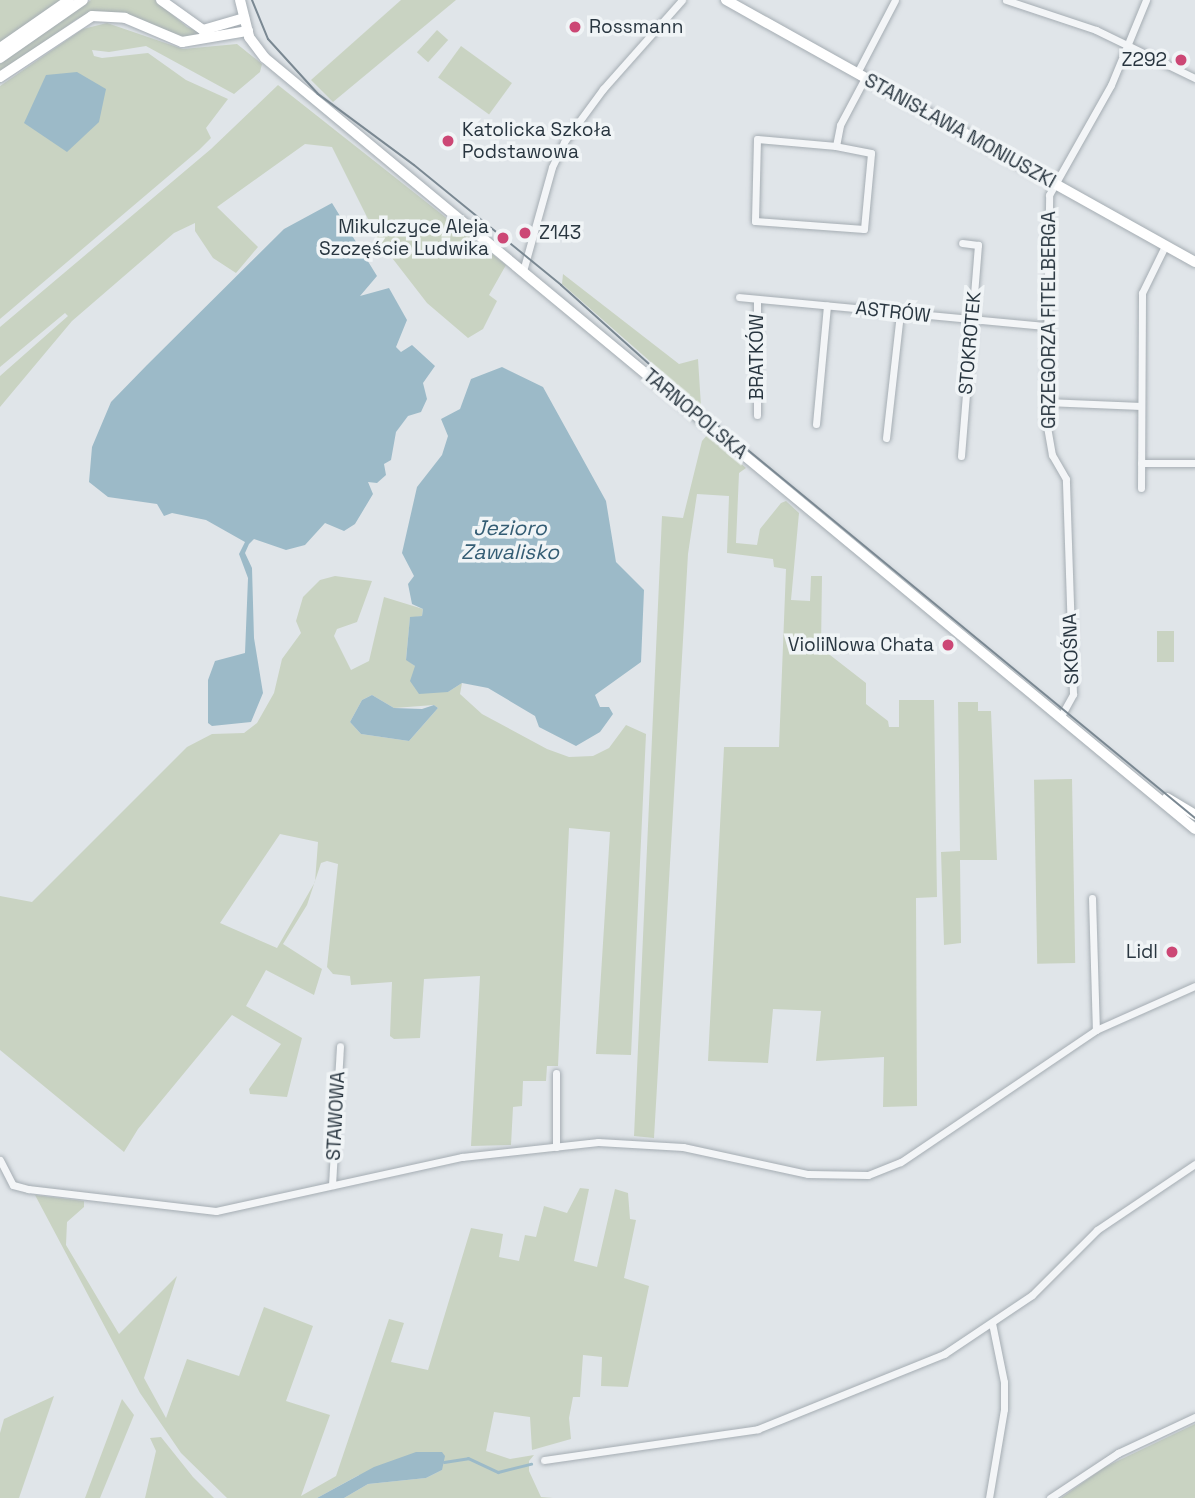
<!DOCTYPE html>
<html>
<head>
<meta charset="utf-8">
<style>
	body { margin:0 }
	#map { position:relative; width:1195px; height:1498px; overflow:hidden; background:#e0e5e9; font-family:"Space Grotesk",sans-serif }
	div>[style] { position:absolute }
	.green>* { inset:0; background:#c9d3c2; transform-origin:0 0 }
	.water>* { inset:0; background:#9cbac8 }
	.stream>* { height:2.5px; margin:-1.25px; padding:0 1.25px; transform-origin:1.25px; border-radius:1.25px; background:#9cbac8 }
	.roads { filter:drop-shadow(0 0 2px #a5adb3) drop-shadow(0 0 2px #a5adb3) }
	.street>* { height:7px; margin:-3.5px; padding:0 3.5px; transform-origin:3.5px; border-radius:3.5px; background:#f3f5f7 }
	.secondary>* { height:10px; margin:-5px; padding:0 5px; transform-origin:5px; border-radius:5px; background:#fff }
	.primary>* { height:10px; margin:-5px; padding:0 5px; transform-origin:5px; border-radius:5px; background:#fff }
	.tram>* { height:2px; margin:-1px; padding:0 1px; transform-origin:1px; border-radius:1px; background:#7a8892 }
	.dots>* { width:19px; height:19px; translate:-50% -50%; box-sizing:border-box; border:4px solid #f0f4f6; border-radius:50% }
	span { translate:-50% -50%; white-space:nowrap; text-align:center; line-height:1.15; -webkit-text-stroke:7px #f0f4f6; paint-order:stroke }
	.poi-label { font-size:19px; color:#293640 }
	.left { translate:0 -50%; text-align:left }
	.right { translate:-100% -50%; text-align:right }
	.street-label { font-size:19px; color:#293640 }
	.water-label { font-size:21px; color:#345d74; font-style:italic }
</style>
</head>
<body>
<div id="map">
	<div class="green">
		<i style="clip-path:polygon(0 0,62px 0,0 43px)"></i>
		<i style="clip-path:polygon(91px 0,155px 0,187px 27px,202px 33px,238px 28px,184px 38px,123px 13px,96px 12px,77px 19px,0 73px,0 64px)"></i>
		<i style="clip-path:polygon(401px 0,456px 0,333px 102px,311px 80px)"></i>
		<i style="clip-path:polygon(107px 23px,183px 49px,237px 44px,262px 64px,260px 72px,234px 94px,146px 46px,109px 52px,92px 50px,94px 56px,102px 58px,148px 53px,186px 80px,228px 99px,206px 128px,211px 138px,199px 150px,0 319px,0 86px,83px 29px)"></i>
		<i style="left:437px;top:30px;width:15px;height:30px;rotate:42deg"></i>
		<i style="left:461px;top:46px;width:63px;height:39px;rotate:36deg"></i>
		<i style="clip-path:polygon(278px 85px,506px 265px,489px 295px,497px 301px,483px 329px,468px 338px,427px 303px,379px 241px,332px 147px,305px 144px,217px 207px,258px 247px,236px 273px,213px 258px,195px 231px,195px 223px,174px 233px,72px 321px,0 407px,0 376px,68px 316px,65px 313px,0 367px,0 327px,211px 149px)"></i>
		<i style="clip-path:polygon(563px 274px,679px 364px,698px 359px,701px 406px,562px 284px)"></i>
		<i style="clip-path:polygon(708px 434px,746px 468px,739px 473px,736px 543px,757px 545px,760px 529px,781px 503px,786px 501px,799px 513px,791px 600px,810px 601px,811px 576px,822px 576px,821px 648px,866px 683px,866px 704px,888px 721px,889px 727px,899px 727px,899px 700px,934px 700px,937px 897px,916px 898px,917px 1106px,883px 1107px,884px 1057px,816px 1061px,821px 1011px,773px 1009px,768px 1063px,708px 1061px,724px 747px,779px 747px,786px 569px,774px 567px,773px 559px,727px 553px,729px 496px,697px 494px,688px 554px,654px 1138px,634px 1136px,662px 516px,683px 518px,702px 441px)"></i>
		<i style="clip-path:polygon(evenodd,335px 576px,372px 581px,357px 622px,337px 629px,334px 636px,351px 670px,369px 661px,384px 597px,423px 609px,422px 616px,410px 618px,406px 659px,448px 692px,462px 683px,460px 694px,482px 714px,547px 749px,569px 757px,593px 756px,609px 748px,626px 725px,646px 734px,631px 1055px,596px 1054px,610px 832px,569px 828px,558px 1066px,547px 1066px,546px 1081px,523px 1081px,522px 1106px,513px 1107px,511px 1145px,471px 1146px,480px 976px,424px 979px,420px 1038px,394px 1039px,390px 1036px,392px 982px,351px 985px,350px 976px,333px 974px,327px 967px,338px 864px,327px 861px,321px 863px,307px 905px,283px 944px,322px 969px,314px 995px,266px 970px,246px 1006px,302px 1038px,287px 1097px,250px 1094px,249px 1089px,281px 1044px,232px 1015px,138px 1129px,124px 1152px,0 1050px,0 896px,32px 902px,187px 747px,212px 734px,244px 733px,257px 723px,274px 693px,282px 659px,301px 633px,296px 621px,303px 597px,320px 580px,335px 576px,372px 695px,394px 708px,434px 705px,438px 708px,409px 741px,361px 734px,350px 722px,362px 700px,372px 695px,335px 576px,280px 834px,318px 842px,315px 882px,277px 948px,220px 923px,280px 834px)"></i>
		<i style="left:1157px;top:631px;width:17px;height:31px"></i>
		<i style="clip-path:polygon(958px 702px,978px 702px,978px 711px,991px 711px,997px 860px,960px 860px,961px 943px,944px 945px,941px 852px,960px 851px)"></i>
		<i style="left:1072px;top:779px;width:184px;height:38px;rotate:89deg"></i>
		<i style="clip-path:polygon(580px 1188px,589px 1189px,574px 1261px,597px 1267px,615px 1189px,628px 1193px,630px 1219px,636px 1220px,624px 1278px,649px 1286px,628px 1387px,601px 1386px,602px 1357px,583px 1355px,580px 1397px,573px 1397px,569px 1418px,571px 1439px,532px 1450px,530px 1417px,494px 1412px,486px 1451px,510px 1459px,534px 1455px,529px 1461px,529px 1471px,541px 1497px,553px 1498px,344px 1498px,368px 1484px,426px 1478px,442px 1470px,359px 1475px,317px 1498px,227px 1498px,181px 1453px,140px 1393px,35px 1195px,84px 1201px,84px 1207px,67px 1222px,66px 1245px,119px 1334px,177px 1276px,144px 1378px,166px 1418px,187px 1359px,239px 1376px,264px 1307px,313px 1326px,286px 1401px,330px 1415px,301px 1496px,336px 1476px,389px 1319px,404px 1323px,391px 1362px,428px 1370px,471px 1228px,503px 1234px,499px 1257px,519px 1261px,525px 1235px,536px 1237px,544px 1206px,567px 1213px)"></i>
		<i style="clip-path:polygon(54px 1396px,19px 1498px,0 1498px,0 1433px,4px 1419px)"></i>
		<i style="clip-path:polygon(122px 1399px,134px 1415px,100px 1498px,85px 1498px)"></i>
		<i style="clip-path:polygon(1195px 1424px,1195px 1498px,1061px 1498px,1105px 1467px)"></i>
		<i style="clip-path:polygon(161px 1437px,193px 1477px,214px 1498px,145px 1498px,156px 1451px,150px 1438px)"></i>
	</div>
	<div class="water">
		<i style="clip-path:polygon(77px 72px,106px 89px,99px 122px,67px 152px,24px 123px,46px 75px)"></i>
		<i style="clip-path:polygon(332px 203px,377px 276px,360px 296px,389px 288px,407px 320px,396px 347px,401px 352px,412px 345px,435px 366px,423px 383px,427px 399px,421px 412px,408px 416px,396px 432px,391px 460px,384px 464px,386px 475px,377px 483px,368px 482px,373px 494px,355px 524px,344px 531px,325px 523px,305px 545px,286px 550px,254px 539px,249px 544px,245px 553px,252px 568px,254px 638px,263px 693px,251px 722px,212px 726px,208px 723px,208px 680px,215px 661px,245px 653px,248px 578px,239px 554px,245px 542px,206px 520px,172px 513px,164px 516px,157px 504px,108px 497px,89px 482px,92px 447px,111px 402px,147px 365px,284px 229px)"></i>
		<i style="clip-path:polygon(502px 367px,543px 387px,606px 501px,616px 562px,644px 590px,641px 662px,595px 695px,600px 707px,609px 707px,613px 714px,600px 732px,576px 746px,539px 727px,535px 716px,488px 688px,462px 683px,448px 692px,419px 694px,410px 681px,415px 666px,406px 660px,410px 617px,422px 616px,423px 609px,412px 604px,408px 584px,414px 576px,402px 553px,417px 487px,442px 455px,448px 436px,441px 419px,460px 409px,471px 379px)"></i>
		<i style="clip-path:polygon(372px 695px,394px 708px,422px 709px,434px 705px,438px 708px,409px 741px,361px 734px,350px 722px,362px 700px)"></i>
		<i style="clip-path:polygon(416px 1452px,442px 1452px,445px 1456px,442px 1470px,426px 1478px,368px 1484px,344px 1498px,317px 1498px,374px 1467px)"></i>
	</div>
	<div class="stream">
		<i style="left:444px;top:1462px;width:24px;rotate:-9deg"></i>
		<i style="left:468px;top:1458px;width:33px;rotate:25deg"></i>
		<i style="left:498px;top:1472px;width:34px;rotate:-14deg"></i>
	</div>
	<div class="roads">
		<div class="street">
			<i style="left:1006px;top:0;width:95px;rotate:18.4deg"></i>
			<i style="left:1096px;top:30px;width:110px;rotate:25.9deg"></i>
			<i style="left:857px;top:73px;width:82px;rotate:-62.5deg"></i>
			<i style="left:836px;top:146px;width:79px;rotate:-174.9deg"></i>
			<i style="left:757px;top:139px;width:82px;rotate:91.4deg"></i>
			<i style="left:755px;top:221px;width:109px;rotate:4.2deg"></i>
			<i style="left:864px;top:229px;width:76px;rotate:-84.7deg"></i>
			<i style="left:871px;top:153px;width:36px;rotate:-169deg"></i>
			<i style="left:836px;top:146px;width:21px;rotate:-79deg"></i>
			<i style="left:840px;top:125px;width:53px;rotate:-62deg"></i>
			<i style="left:523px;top:271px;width:108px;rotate:-74.4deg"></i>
			<i style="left:552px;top:167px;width:28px;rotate:-64deg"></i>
			<i style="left:564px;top:142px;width:66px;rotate:-53.7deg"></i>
			<i style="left:603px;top:89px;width:119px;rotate:-48.4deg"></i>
			<i style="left:739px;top:297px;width:309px;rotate:5.4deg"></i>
			<i style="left:757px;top:300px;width:115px;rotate:90deg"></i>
			<i style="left:1046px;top:402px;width:95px;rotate:2.4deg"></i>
			<i style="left:816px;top:424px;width:119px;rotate:-84.7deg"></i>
			<i style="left:886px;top:438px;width:126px;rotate:-83.6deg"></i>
			<i style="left:961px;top:456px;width:212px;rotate:-85.4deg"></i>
			<i style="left:978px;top:245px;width:16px;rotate:-173deg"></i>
			<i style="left:1141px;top:463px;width:54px"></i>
			<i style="left:1141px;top:488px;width:195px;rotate:-89.7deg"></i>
			<i style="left:1142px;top:293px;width:52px;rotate:-63.9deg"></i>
			<i style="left:1061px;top:716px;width:25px;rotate:-61deg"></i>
			<i style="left:1073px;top:694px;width:215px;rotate:-91.9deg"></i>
			<i style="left:1066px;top:479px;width:28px;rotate:-120deg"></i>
			<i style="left:1052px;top:455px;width:34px;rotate:-100deg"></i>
			<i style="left:1046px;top:422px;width:227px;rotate:-89.2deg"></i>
			<i style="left:1049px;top:195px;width:126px;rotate:-60.6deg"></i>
			<i style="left:1111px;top:85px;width:92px;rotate:-67.6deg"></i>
			<i style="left:1092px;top:898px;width:132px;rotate:88.3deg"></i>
			<i style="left:556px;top:1147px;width:74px;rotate:-90deg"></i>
			<i style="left:0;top:1160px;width:28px;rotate:63deg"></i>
			<i style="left:13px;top:1185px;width:16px;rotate:15deg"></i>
			<i style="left:28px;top:1189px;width:189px;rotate:6.7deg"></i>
			<i style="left:216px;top:1211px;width:252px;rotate:-12.4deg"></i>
			<i style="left:462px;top:1157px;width:137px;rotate:-6.3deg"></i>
			<i style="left:598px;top:1142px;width:85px;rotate:3.4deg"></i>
			<i style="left:683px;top:1147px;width:128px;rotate:12.2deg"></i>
			<i style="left:808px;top:1174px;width:60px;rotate:1deg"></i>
			<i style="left:868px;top:1175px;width:35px;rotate:-22deg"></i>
			<i style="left:901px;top:1162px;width:235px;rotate:-34.1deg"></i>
			<i style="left:1096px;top:1030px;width:108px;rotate:-24deg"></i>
			<i style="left:332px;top:1185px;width:139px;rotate:-86.7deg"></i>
			<i style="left:544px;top:1460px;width:216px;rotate:-8.2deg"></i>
			<i style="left:758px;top:1429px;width:201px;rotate:-22deg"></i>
			<i style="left:944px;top:1354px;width:106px;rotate:-33.8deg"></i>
			<i style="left:1032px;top:1295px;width:92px;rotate:-45deg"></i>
			<i style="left:1097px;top:1230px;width:118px;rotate:-34deg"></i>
			<i style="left:989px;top:1498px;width:90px;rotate:-80.4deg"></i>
			<i style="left:1004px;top:1409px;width:27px;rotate:-90deg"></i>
			<i style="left:1004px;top:1382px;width:60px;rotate:-101.5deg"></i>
			<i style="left:1050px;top:1498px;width:82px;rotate:-33.5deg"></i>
			<i style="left:1118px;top:1453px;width:85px;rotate:-25.1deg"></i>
		</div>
		<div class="secondary">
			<i style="left:240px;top:0;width:38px;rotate:76deg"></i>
			<i style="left:249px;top:37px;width:26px;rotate:53deg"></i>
			<i style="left:265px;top:58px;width:1208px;rotate:39.66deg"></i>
			<i style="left:726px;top:0;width:537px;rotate:29.19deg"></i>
			<i style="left:1167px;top:798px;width:33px;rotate:31deg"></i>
		</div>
		<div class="primary">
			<i style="left:161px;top:0;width:52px;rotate:35.5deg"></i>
			<i style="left:203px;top:30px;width:43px;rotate:-16.3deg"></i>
			<i style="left:0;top:48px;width:84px;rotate:-34.8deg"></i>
			<i style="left:0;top:58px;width:101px;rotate:-34.9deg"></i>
			<i style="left:0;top:77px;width:110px;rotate:-33.5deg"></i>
			<i style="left:92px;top:16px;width:33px;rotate:3deg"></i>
			<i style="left:125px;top:18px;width:62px;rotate:22.8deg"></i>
			<i style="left:182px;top:42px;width:67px;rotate:-9.5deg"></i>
		</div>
	</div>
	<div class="tram">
		<i style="left:252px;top:0;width:42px;rotate:67.7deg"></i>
		<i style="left:268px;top:39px;width:74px;rotate:47.7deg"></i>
		<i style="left:318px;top:94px;width:119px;rotate:36.5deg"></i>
		<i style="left:414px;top:165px;width:190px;rotate:39.2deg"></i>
		<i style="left:561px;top:285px;width:207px;rotate:41.9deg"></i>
		<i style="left:715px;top:423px;width:622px;rotate:39.45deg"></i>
	</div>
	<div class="dots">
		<i style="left:575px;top:27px;background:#cc4775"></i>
		<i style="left:1181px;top:60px;background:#cc4775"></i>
		<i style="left:448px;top:141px;background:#cc4775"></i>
		<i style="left:525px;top:233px;background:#cc4775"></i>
		<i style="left:503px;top:238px;background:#cc4775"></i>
		<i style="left:948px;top:645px;background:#cc4775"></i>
		<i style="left:1172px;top:952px;background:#cc4775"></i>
	</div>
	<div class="poi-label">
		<span class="left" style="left:589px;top:27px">Rossmann</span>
		<span class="right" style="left:1167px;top:60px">Z292</span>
		<span class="left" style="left:462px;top:141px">Katolicka Szkoła<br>Podstawowa</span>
		<span class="right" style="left:489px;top:238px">Mikulczyce Aleja<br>Szczęście Ludwika</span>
		<span class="left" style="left:539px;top:233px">Z143</span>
		<span class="right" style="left:934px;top:645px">VioliNowa Chata</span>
		<span class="right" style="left:1158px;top:952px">Lidl</span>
	</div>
	<div class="street-label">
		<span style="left:960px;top:131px;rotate:29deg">STANISŁAWA MONIUSZKI</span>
		<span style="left:893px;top:312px;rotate:6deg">ASTRÓW</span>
		<span style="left:1049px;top:320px;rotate:-90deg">GRZEGORZA FITELBERGA</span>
		<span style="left:970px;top:343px;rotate:-85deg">STOKROTEK</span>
		<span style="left:757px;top:357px;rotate:-90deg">BRATKÓW</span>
		<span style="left:695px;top:414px;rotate:40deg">TARNOPOLSKA</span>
		<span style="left:1071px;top:649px;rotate:-92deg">SKOŚNA</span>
		<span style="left:336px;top:1116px;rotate:-87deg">STAWOWA</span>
	</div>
	<div class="water-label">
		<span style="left:510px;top:540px">Jezioro<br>Zawalisko</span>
	</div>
</div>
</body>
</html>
